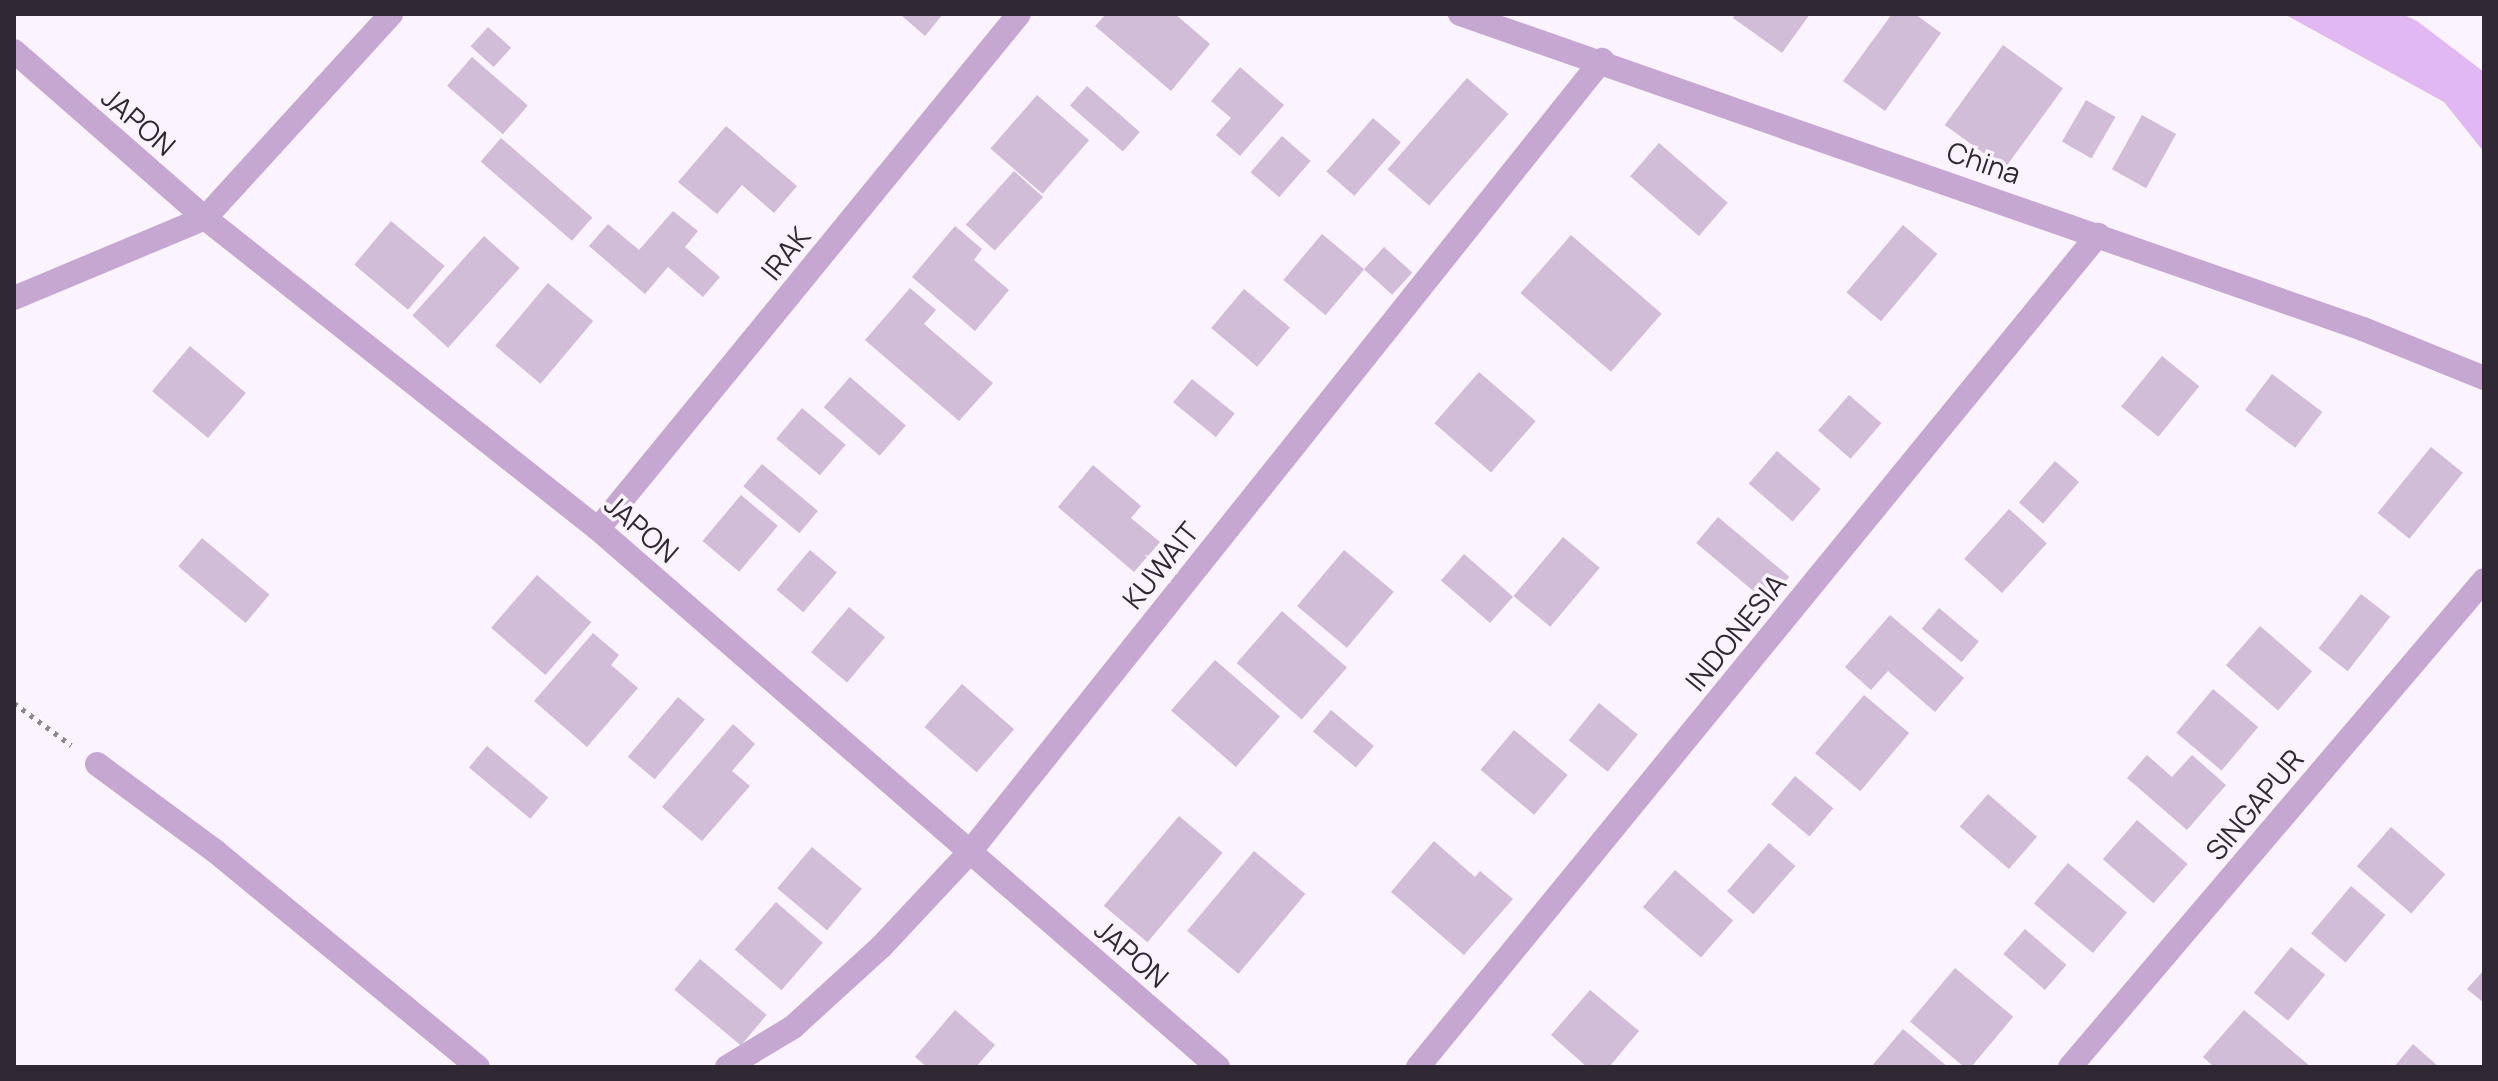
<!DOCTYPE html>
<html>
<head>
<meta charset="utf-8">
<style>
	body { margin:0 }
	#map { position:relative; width:2498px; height:1081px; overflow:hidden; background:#fbf3fe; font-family:Manrope,sans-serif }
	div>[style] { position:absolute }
	.water>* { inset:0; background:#e1b8f1 }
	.building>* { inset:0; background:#d1bdd8; transform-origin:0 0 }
	.path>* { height:5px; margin-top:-2.5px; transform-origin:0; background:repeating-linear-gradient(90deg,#8d8590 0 4px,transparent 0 10px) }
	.street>* { height:24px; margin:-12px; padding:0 12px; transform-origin:12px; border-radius:12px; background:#c5a7d1 }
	span { translate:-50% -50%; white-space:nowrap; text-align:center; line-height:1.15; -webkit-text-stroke:7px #fbf3fe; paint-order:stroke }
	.street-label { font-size:28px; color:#302933 }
	.frame { position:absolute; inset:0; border:16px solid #302933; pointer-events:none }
</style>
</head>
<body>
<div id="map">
	<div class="water">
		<i style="clip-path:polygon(2284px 14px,2402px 14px,2417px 21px,2484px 72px,2484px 152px,2444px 102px)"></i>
	</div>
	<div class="building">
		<i style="clip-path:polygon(900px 14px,943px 14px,925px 36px)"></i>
		<i style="clip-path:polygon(1106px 14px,1175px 14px,1210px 44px,1171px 91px,1095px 26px)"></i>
		<i style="clip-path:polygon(1735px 14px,1810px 14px,1782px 53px,1733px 18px)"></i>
		<i style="clip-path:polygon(1892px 14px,1915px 14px,1941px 33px,1885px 111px,1843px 81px)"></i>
		<i style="left:488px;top:27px;width:31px;height:26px;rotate:42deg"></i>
		<i style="left:2003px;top:45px;width:74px;height:99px;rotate:36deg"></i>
		<i style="left:472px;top:57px;width:74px;height:38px;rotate:41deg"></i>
		<i style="clip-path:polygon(1240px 67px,1284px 105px,1240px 156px,1216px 135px,1231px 118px,1211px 101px)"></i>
		<i style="left:1467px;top:78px;width:55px;height:121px;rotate:41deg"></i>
		<i style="left:1087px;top:86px;width:70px;height:26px;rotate:41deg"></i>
		<i style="left:1037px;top:95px;width:69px;height:71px;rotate:41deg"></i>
		<i style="left:2086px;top:100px;width:34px;height:48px;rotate:30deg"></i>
		<i style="left:2142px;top:115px;width:39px;height:62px;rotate:29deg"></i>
		<i style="left:1373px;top:118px;width:37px;height:71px;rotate:41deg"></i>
		<i style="clip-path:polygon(726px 126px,797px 186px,774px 213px,742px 185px,717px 214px,678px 182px)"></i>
		<i style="left:1282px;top:136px;width:38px;height:48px;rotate:41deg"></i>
		<i style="left:501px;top:138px;width:121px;height:31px;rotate:41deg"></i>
		<i style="left:1659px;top:143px;width:91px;height:44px;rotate:41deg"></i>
		<i style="left:1014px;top:171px;width:39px;height:72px;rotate:42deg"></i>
		<i style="clip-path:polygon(673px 211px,698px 231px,685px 247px,720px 277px,703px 297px,668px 267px,645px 294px,589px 246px,608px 224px,639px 250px)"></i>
		<i style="left:391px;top:221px;width:70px;height:57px;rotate:40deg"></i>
		<i style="left:1903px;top:225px;width:45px;height:88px;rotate:40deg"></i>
		<i style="clip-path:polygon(955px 226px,982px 249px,974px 260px,1009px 290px,975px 331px,912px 277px)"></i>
		<i style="left:1322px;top:234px;width:55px;height:60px;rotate:40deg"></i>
		<i style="left:1571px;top:235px;width:120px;height:77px;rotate:41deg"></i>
		<i style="left:484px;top:236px;width:48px;height:107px;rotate:42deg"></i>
		<i style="left:1384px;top:247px;width:38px;height:30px;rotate:42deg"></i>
		<i style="left:548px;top:283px;width:59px;height:82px;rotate:40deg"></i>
		<i style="clip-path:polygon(910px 288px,936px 310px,924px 324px,993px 383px,959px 421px,865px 340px)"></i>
		<i style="left:1244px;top:289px;width:60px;height:51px;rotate:40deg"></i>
		<i style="left:190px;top:346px;width:73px;height:59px;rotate:40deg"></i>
		<i style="left:2162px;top:356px;width:48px;height:65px;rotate:39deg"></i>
		<i style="left:1479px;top:372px;width:75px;height:68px;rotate:41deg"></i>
		<i style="left:2272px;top:374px;width:63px;height:45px;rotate:37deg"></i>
		<i style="left:850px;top:377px;width:74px;height:40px;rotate:41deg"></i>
		<i style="left:1192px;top:379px;width:55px;height:30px;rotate:39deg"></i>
		<i style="left:1849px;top:395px;width:43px;height:47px;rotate:41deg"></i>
		<i style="left:802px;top:408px;width:57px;height:40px;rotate:40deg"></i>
		<i style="left:2431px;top:447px;width:41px;height:85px;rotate:39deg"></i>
		<i style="left:1777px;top:451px;width:58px;height:43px;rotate:41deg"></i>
		<i style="left:2055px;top:461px;width:32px;height:55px;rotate:41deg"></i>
		<i style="left:762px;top:464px;width:73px;height:29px;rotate:40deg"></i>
		<i style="clip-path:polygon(1093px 465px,1141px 506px,1131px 518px,1160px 542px,1134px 572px,1058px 507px)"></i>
		<i style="left:741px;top:495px;width:48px;height:60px;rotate:40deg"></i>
		<i style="left:2009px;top:509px;width:51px;height:67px;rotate:42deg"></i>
		<i style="left:1718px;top:517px;width:93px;height:34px;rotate:40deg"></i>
		<i style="left:1563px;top:537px;width:48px;height:77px;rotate:40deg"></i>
		<i style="left:202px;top:538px;width:88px;height:37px;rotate:40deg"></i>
		<i style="left:810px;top:550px;width:35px;height:52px;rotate:40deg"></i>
		<i style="left:1344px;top:550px;width:65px;height:73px;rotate:40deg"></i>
		<i style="left:1464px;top:554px;width:65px;height:35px;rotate:41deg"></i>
		<i style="left:537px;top:575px;width:72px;height:70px;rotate:41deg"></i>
		<i style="left:2361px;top:594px;width:37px;height:69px;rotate:38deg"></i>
		<i style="left:849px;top:607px;width:47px;height:59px;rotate:40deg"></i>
		<i style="left:1939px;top:608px;width:52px;height:27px;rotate:40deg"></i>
		<i style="left:1282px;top:611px;width:86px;height:69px;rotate:41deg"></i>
		<i style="clip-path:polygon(1890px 615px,1964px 678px,1935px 712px,1888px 671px,1871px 690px,1845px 667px)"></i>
		<i style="left:2260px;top:626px;width:69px;height:52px;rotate:41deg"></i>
		<i style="clip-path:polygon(593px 633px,619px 655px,611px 665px,638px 688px,587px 747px,534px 701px)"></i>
		<i style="left:1215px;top:660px;width:86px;height:67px;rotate:41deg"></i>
		<i style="left:962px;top:684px;width:69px;height:57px;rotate:41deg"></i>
		<i style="left:2213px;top:689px;width:59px;height:57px;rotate:40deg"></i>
		<i style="left:1864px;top:695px;width:59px;height:76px;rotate:40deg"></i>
		<i style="left:678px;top:697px;width:35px;height:78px;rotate:40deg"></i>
		<i style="left:1599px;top:703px;width:50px;height:48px;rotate:39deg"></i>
		<i style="left:1331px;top:710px;width:56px;height:28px;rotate:40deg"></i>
		<i style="clip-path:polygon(733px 724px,755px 744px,732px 771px,750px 786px,702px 841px,662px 807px)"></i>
		<i style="left:1514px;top:730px;width:70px;height:52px;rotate:40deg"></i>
		<i style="left:487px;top:746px;width:80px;height:28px;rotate:40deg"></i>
		<i style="clip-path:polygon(2147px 755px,2172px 777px,2192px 755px,2226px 785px,2187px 830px,2127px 778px)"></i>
		<i style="left:1795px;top:776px;width:50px;height:37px;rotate:40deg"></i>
		<i style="left:1988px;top:794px;width:65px;height:43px;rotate:41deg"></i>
		<i style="left:1179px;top:816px;width:57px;height:117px;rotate:40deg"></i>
		<i style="left:2137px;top:820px;width:67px;height:52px;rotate:41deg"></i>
		<i style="left:2391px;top:827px;width:72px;height:52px;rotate:41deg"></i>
		<i style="clip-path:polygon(1434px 841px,1475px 877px,1480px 871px,1513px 899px,1464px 955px,1391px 892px)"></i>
		<i style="left:1769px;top:843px;width:35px;height:64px;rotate:41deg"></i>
		<i style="left:812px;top:847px;width:65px;height:54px;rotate:40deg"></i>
		<i style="left:1254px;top:851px;width:67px;height:104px;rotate:40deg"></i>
		<i style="left:2068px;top:863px;width:77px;height:53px;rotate:40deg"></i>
		<i style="left:1675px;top:870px;width:77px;height:49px;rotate:41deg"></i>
		<i style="left:2351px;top:886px;width:45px;height:62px;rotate:40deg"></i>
		<i style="left:776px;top:902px;width:62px;height:63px;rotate:41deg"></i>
		<i style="left:2025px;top:929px;width:55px;height:33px;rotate:41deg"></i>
		<i style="left:2291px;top:947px;width:44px;height:59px;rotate:39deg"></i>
		<i style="left:700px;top:959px;width:87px;height:40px;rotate:40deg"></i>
		<i style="left:1955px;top:968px;width:76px;height:70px;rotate:40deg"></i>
		<i style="clip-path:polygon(2484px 970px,2484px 1003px,2467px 989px)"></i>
		<i style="clip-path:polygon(1590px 990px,1639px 1031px,1609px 1067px,1587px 1067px,1551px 1035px)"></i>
		<i style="clip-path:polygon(955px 1010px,995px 1045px,976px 1067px,927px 1067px,915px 1057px)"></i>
		<i style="clip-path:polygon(2244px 1010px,2311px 1067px,2214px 1067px,2203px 1057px)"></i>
		<i style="clip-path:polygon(1903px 1029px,1948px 1067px,1871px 1067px)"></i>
		<i style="clip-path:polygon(2413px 1044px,2439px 1067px,2394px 1067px)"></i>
	</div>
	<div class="path">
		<i style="left:14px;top:703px;width:71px;rotate:36.4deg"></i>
	</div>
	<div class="street">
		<i style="left:1460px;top:14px;width:956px;rotate:19.23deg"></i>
		<i style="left:2363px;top:329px;width:131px;rotate:22deg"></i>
		<i style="left:14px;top:51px;width:254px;rotate:41.2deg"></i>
		<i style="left:205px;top:218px;width:501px;rotate:38.36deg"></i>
		<i style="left:598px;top:529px;width:821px;rotate:40.95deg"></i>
		<i style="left:14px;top:298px;width:207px;rotate:-22.7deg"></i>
		<i style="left:205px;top:218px;width:276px;rotate:-47.6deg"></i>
		<i style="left:598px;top:529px;width:665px;rotate:-50.73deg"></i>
		<i style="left:97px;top:764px;width:147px;rotate:36.4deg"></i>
		<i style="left:215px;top:851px;width:340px;rotate:39.4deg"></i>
		<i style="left:727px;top:1067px;width:77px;rotate:-31.2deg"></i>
		<i style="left:793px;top:1027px;width:119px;rotate:-42.3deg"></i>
		<i style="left:881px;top:947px;width:129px;rotate:-46.9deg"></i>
		<i style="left:969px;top:853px;width:1015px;rotate:-51.4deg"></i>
		<i style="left:1418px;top:1067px;width:1075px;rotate:-50.74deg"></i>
		<i style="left:2070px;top:1067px;width:639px;rotate:-49.63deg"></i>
	</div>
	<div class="street-label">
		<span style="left:139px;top:121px;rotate:41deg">JAPON</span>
		<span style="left:1984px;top:162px;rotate:19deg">China</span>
		<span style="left:785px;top:253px;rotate:-51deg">IRAK</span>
		<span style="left:642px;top:528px;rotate:41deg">JAPON</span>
		<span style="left:1160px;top:565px;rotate:-51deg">KUWAIT</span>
		<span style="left:1735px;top:632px;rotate:-51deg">INDONESIA</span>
		<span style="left:2254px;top:804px;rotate:-50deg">SINGAPUR</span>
		<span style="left:1132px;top:953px;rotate:41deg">JAPON</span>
	</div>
	<div class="frame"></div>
</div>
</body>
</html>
